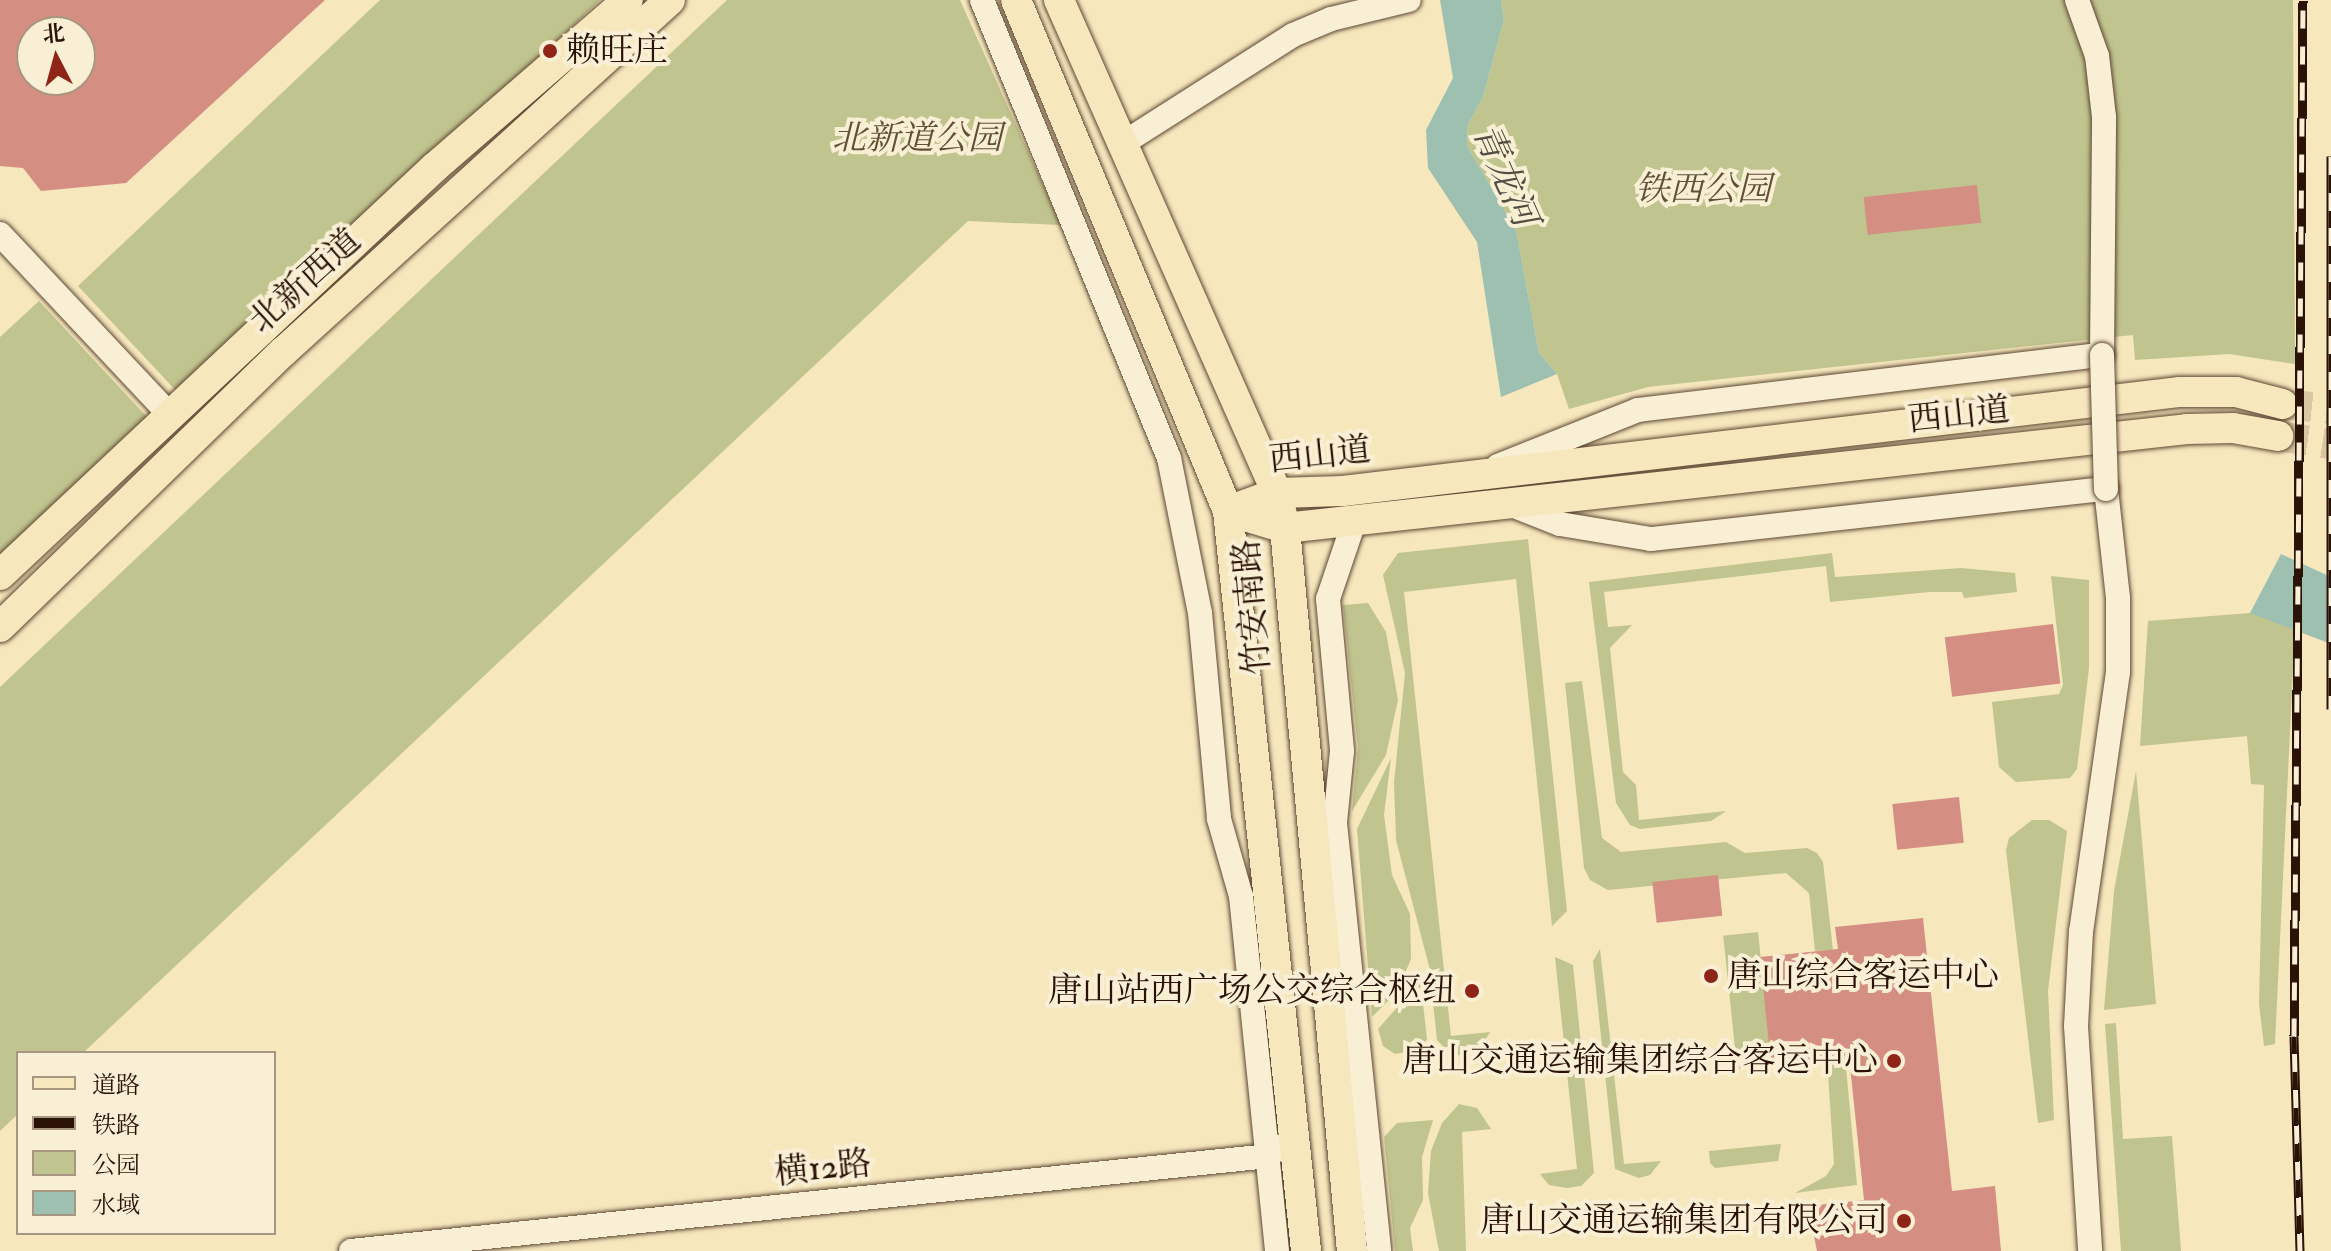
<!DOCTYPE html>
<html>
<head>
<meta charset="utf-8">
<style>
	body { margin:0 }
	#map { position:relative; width:2331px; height:1251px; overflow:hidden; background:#f6e7bd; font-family:"IM FELL Double Pica","Noto Serif SC",serif }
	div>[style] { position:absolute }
	.green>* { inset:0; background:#c0c48e; transform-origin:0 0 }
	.water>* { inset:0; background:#9dc0b1 }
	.building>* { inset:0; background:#d48e82; transform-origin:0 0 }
	.major-tunnel>* { height:30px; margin-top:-15px; transform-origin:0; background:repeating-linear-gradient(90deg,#d8c7a2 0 30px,transparent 0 45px) }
	.roads { filter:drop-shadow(0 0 2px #5e4734) drop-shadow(0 0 2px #5e4734) }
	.minor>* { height:24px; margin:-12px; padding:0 12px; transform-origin:12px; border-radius:12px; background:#f9efd4 }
	.major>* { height:30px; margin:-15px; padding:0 15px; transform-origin:15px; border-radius:15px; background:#f6e7bd }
	.rail>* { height:9px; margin-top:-4.5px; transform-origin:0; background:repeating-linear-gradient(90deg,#f9efd4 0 18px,#2b1206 0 36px); box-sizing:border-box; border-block:2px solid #2b1206 }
	.bridges { filter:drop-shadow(0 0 2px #5e4734) drop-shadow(0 0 2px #5e4734) }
	.minor-bridge>* { height:24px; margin:-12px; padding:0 12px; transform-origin:12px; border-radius:12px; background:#f9efd4 }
	.dots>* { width:22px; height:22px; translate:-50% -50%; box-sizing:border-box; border:4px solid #f9efd4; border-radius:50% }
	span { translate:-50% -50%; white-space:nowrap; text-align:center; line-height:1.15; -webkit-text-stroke:8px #f9efd4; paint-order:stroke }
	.poi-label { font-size:34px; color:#2b1206 }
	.left { translate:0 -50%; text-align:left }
	.right { translate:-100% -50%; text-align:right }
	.park-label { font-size:34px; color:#5f5036; font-style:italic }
	.street-label { font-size:34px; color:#2b1206 }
	.water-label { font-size:36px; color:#534f42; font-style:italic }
	.legend { position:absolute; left:16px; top:1051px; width:260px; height:184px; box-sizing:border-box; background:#f9efd4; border:2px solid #a79782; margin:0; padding:10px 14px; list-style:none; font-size:24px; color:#2b1206 }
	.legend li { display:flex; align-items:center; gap:16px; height:40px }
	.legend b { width:40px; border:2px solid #a79782 }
	.north { position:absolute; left:16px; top:16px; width:80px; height:80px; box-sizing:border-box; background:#f9efd4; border:2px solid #a79782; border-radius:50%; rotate:354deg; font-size:22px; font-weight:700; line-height:32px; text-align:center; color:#2b1206 }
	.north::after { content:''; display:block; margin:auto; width:28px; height:36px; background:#8f2418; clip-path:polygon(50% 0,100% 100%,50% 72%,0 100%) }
</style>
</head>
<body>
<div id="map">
	<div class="green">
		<i style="clip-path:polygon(380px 0,600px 0,180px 395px,78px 286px)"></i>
		<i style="clip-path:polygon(727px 0,960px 0,1061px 225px,968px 221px,83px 1053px,18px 1053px,18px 1114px,0 1131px,0 687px)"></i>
		<i style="clip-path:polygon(1501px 0,2293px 0,2295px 364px,2229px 354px,2135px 360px,2133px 335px,1648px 387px,1569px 409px,1557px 374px,1539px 353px,1516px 230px,1467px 146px,1468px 124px,1483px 97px,1504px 20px)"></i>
		<i style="clip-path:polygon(39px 301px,147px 417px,0 562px,0 337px)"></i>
		<i style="clip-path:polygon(1528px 539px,1567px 911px,1552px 926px,1516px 579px,1404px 592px,1451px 1036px,1490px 1032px,1480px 1048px,1453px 1057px,1437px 1040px,1429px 966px,1396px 840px,1394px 782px,1405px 673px,1383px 575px,1398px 553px)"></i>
		<i style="clip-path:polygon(1832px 553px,1835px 577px,1961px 568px,2015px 573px,2017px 592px,1964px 598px,1962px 592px,1929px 592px,1830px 602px,1826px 566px,1604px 592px,1608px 627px,1632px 625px,1610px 648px,1623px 772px,1636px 785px,1639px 820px,1726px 811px,1711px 821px,1640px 829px,1630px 825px,1616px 803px,1589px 582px)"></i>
		<i style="clip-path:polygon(2051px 576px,2089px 580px,2089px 668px,2077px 769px,2070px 778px,2016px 782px,1999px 767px,1992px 702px,2059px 694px,2063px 685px)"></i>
		<i style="clip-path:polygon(1368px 603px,1386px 632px,1398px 700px,1386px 755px,1352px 811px,1358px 748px,1343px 605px)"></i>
		<i style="clip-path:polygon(2250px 613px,2295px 627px,2275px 1044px,2264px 1046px,2259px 1004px,2264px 785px,2251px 784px,2247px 736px,2140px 746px,2148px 621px)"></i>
		<i style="clip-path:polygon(1582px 681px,1602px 838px,1621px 852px,1726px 842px,1745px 853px,1807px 848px,1817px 853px,1823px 862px,1833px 950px,1815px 951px,1809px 893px,1786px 873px,1608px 890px,1590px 880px,1584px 868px,1565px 683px)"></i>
		<i style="clip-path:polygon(1391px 758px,1384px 815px,1392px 875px,1410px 914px,1411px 959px,1397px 992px,1372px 1017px,1357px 829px)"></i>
		<i style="clip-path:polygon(2136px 771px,2156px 1004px,2104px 1010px,2114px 891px)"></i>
		<i style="clip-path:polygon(2032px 820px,2049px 820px,2067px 831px,2048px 991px,2054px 1120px,2038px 1123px,2006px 850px,2009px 838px)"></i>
		<i style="left:1758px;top:932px;width:134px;height:35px;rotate:84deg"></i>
		<i style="clip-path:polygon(1600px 949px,1624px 1164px,1661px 1161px,1650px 1175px,1639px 1178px,1615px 1169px,1593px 961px)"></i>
		<i style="clip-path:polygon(1555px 957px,1573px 965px,1594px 1173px,1581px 1186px,1567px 1188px,1549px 1185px,1540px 1174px,1577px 1169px)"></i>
		<i style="clip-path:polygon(1419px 968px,1427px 1039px,1421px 1049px,1395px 1054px,1383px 1046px,1378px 1029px,1401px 1003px)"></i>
		<i style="clip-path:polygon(2116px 1023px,2123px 1139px,2172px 1136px,2181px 1251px,2121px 1251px,2105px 1024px)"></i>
		<i style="clip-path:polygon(1845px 1057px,1857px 1185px,1795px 1193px,1826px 1176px,1834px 1164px,1827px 1059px)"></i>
		<i style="clip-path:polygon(1459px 1104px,1477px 1108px,1491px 1129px,1462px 1132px,1466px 1251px,1439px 1251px,1428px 1193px,1431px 1151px,1442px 1123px)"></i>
		<i style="clip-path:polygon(1433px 1120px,1422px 1157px,1423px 1200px,1410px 1228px,1413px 1251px,1395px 1251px,1384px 1137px,1397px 1123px)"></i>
		<i style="clip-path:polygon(1781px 1144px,1778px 1161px,1715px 1168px,1710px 1163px,1709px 1151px)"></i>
	</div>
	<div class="water">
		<i style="clip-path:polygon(1440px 0,1501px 0,1504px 20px,1483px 97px,1468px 124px,1467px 146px,1516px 230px,1539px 353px,1557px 374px,1501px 397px,1477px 242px,1428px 168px,1426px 130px,1453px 78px)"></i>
		<i style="clip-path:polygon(2281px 554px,2331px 577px,2331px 644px,2250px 613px)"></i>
	</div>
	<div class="building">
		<i style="clip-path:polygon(evenodd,0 0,325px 0,126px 183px,41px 191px,23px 168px,0 166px,0 0,32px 32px,80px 32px,80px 80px,32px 80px,32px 32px)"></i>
		<i style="left:1977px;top:185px;width:38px;height:114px;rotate:84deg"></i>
		<i style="left:2053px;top:624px;width:60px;height:109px;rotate:83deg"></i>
		<i style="left:1959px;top:797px;width:46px;height:67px;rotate:84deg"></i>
		<i style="left:1718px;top:875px;width:41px;height:66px;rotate:84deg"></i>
		<i style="clip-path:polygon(1923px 918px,1952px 1191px,1995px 1186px,2001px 1251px,1817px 1251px,1808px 1206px,1864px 1200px,1849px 1056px,1771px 1064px,1760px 957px,1838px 949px,1835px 927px)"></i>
	</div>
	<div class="major-tunnel">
		<i style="left:2282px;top:404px;width:49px;rotate:5.8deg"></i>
		<i style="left:2278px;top:436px;width:54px;rotate:8.6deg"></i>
	</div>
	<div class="roads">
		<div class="minor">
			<i style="left:982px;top:0;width:495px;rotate:67.8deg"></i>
			<i style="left:1169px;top:458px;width:158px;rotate:78.7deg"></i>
			<i style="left:1200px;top:613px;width:207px;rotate:84.7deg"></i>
			<i style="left:1219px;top:819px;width:80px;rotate:74.1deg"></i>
			<i style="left:1241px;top:896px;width:357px;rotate:84.2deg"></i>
			<i style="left:1125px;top:142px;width:199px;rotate:-32.5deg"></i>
			<i style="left:1293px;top:35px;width:41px;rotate:-22.8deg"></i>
			<i style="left:1331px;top:19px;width:80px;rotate:-13.7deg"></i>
			<i style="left:0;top:234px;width:247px;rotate:46.8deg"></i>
			<i style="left:1498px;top:466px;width:151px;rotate:-21.8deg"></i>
			<i style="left:1638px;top:410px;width:467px;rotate:-6.8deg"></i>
			<i style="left:2102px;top:355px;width:238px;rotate:-89.5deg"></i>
			<i style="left:2104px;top:117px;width:61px;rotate:-96.5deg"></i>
			<i style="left:2097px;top:56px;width:59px;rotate:-109.7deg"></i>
			<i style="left:1507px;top:503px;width:57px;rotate:21.6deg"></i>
			<i style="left:1560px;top:524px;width:92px;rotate:9.4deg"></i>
			<i style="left:1651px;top:539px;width:458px;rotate:-6.3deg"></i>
			<i style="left:2106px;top:489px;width:110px;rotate:83.7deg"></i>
			<i style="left:2118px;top:598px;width:74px;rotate:90deg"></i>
			<i style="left:2118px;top:672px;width:262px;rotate:98.1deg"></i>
			<i style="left:2081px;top:931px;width:95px;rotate:93deg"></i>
			<i style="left:2076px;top:1026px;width:225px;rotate:86.4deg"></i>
			<i style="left:1354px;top:522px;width:81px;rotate:108.7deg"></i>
			<i style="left:1328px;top:599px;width:153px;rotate:84.7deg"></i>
			<i style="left:1342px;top:751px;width:72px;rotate:95.6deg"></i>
			<i style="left:1335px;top:823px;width:430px;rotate:84.1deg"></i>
			<i style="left:351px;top:1251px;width:922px;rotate:-5.91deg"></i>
			<i style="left:1268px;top:1156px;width:16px;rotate:-38deg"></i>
		</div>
		<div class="major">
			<i style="left:1016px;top:0;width:553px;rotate:67.47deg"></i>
			<i style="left:1228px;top:511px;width:744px;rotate:83.98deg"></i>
			<i style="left:1059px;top:0;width:539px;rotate:66.15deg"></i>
			<i style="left:1277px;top:493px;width:36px;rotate:77deg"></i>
			<i style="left:1285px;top:528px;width:726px;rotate:84.71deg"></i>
			<i style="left:1228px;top:511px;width:52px;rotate:-20.2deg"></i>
			<i style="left:1277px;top:493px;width:66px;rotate:-1.7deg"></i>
			<i style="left:1343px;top:491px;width:843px;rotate:-6.75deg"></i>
			<i style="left:2180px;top:392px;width:56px"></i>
			<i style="left:2236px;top:392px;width:48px;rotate:14.6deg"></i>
			<i style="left:1228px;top:511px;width:59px;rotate:16.6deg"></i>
			<i style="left:1285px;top:528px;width:907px;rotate:-6.26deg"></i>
			<i style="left:2187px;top:429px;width:46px;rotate:-1.2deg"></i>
			<i style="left:2233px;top:428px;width:46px;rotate:10.1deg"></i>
			<i style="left:0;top:575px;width:596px;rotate:-43.17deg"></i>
			<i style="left:435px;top:167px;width:255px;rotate:-40.9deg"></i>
			<i style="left:0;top:627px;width:395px;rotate:-44.2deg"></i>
			<i style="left:283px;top:352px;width:523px;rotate:-42.29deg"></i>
		</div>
	</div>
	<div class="rail">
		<i style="left:2331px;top:156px;width:553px;rotate:90deg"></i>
		<i style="left:2300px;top:1251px;width:215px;rotate:-91.6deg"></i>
		<i style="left:2294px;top:1036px;width:1036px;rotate:-89.5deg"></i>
	</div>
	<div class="bridges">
		<div class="minor-bridge">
			<i style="left:2102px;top:355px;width:134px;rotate:88.3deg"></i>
		</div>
	</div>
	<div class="dots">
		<i style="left:550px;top:51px;background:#8f2418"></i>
		<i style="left:1711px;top:976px;background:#8f2418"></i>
		<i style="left:1472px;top:991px;background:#8f2418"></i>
		<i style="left:1894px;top:1061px;background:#8f2418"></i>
		<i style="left:1904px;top:1221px;background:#8f2418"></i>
	</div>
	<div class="poi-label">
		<span class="left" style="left:566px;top:51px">赖旺庄</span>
		<span class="left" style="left:1727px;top:976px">唐山综合客运中心</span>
		<span class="right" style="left:1456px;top:991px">唐山站西广场公交综合枢纽</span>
		<span class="right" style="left:1878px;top:1061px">唐山交通运输集团综合客运中心</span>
		<span class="right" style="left:1888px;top:1221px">唐山交通运输集团有限公司</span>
	</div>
	<div class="park-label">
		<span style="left:917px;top:139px">北新道公园</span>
		<span style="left:1703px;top:190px">铁西公园</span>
	</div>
	<div class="street-label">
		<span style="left:305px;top:281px;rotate:-42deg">北新西道</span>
		<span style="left:1959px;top:415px;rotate:-6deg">西山道</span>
		<span style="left:1320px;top:455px;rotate:-6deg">西山道</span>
		<span style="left:1252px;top:607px;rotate:-95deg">竹安南路</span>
		<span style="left:823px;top:1168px;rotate:-6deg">横12路</span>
	</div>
	<div class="water-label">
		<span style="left:1505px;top:175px;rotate:66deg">青龙河</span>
	</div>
	<ul class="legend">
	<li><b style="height:10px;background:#f6e7bd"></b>道路</li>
	<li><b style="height:10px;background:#2b1206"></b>铁路</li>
	<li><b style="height:22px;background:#c0c48e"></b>公园</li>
	<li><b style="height:22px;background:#9dc0b1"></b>水域</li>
	</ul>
	<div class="north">北</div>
</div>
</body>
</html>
